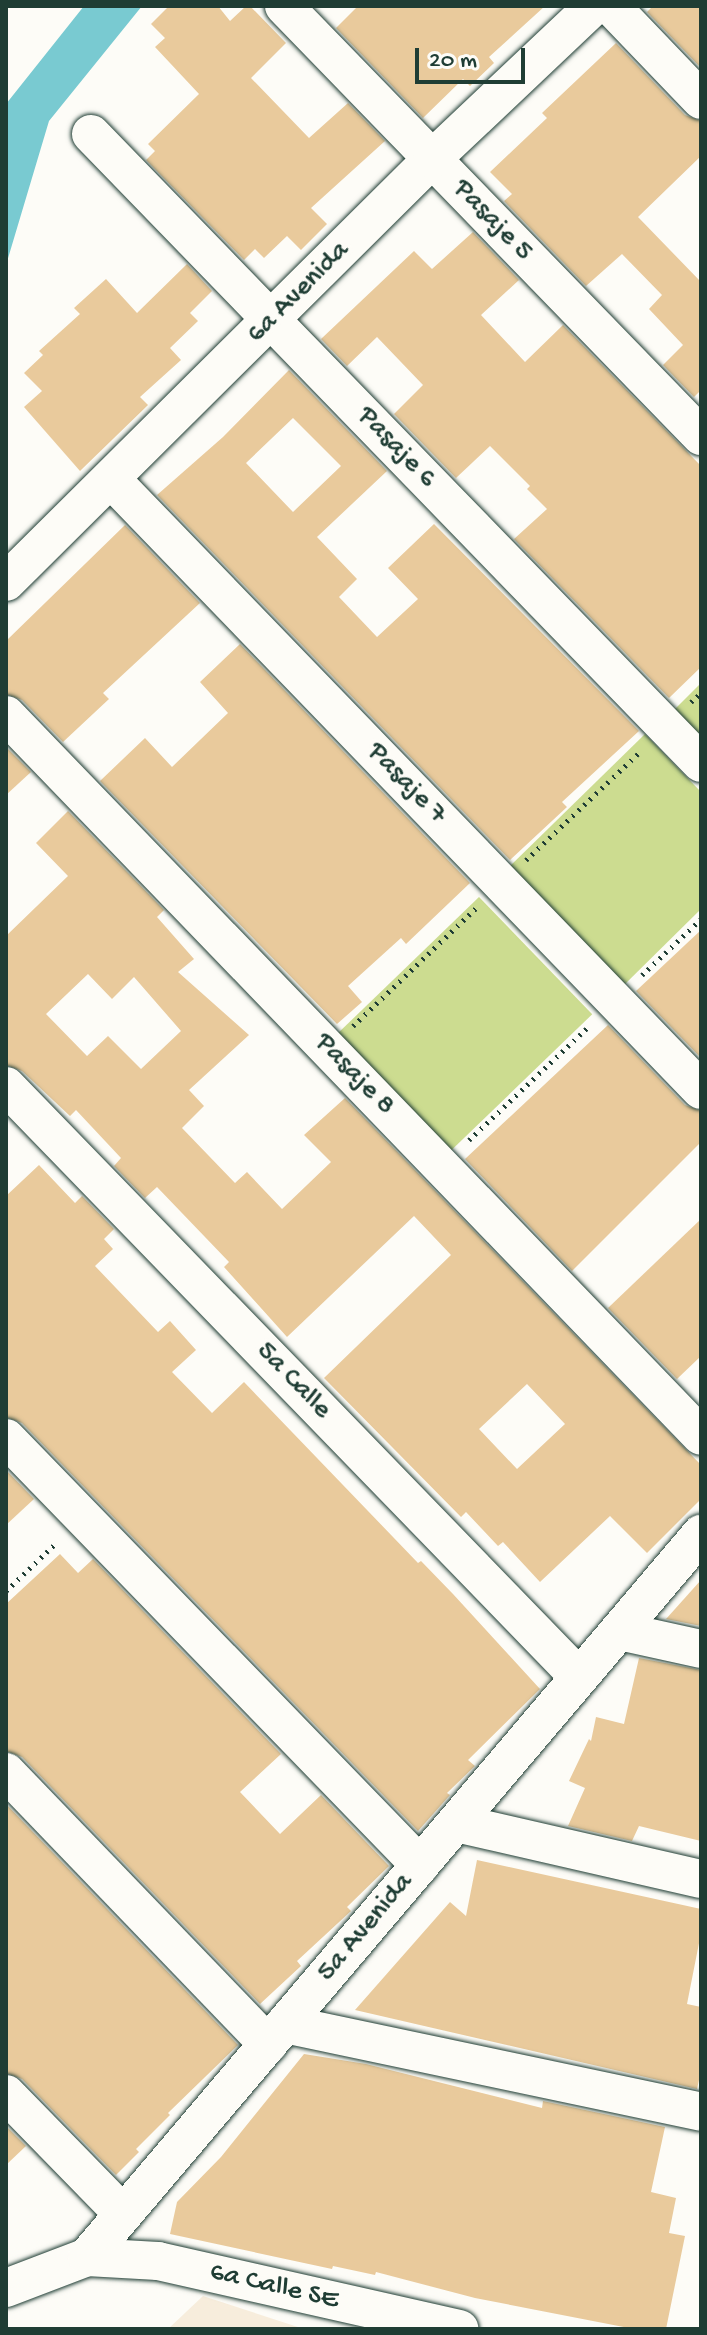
<!DOCTYPE html>
<html>
<head>
<meta charset="utf-8">
<style>
	body { margin:0 }
	#map { position:relative; width:707px; height:2335px; overflow:hidden; background:#fdfcf7; font-family:"Gochi Hand",sans-serif }
	div>[style] { position:absolute }
	.built>* { inset:0; background:#f7eddc }
	.green>* { inset:0; background:#ccdc90; transform-origin:0 0 }
	.water>* { inset:0; background:#79cad1 }
	.building>* { inset:0; background:#e9ca9c }
	.path>* { height:5px; margin-top:-2.5px; transform-origin:0; background:repeating-linear-gradient(90deg,#1f3d34 0 2px,transparent 0 8px) }
	.roads { filter:drop-shadow(0 0 2px #1f3d34) drop-shadow(0 0 2px #1f3d34) }
	.minor>* { height:38px; margin:-19px; padding:0 19px; transform-origin:19px; border-radius:19px; background:#fdfcf7 }
	span { translate:-50% -50%; white-space:nowrap; text-align:center; line-height:1.15; -webkit-text-stroke:8px #fdfcf7; paint-order:stroke }
	.street-label { font-size:28px; color:#1f3d34 }
	.frame { position:absolute; inset:0; border:8px solid #1f3d34; pointer-events:none }
	.scale { position:absolute; left:415px; top:48px; width:110px; height:36px; box-sizing:border-box; border:4px solid #1f3d34; border-top:0; padding-left:10px; font-size:24px; line-height:28px; white-space:nowrap; color:#1f3d34; -webkit-text-stroke:6px #fdfcf7; paint-order:stroke }
</style>
</head>
<body>
<div id="map">
	<div class="built">
		<i style="clip-path:polygon(203px 2296px,304px 2329px,168px 2329px)"></i>
	</div>
	<div class="green">
		<i style="clip-path:polygon(701px 683px,701px 743px,671px 713px)"></i>
		<i style="clip-path:polygon(645px 734px,701px 792px,701px 909px,620px 989px,504px 872px)"></i>
		<i style="left:479px;top:897px;width:163px;height:197px;rotate:46deg"></i>
	</div>
	<div class="water">
		<i style="clip-path:polygon(84px 6px,142px 6px,49px 121px,6px 265px,6px 104px)"></i>
	</div>
	<div class="building">
		<i style="clip-path:polygon(169px 6px,218px 6px,230px 21px,246px 6px,250px 6px,286px 43px,251px 78px,309px 138px,348px 103px,385px 141px,311px 208px,327px 224px,301px 250px,287px 236px,264px 258px,255px 249px,244px 260px,146px 160px,155px 151px,148px 144px,199px 94px,155px 47px,165px 38px,151px 24px)"></i>
		<i style="clip-path:polygon(358px 6px,545px 6px,489px 57px,494px 63px,470px 86px,463px 79px,423px 118px,336px 28px)"></i>
		<i style="clip-path:polygon(653px 6px,701px 6px,701px 68px,647px 12px)"></i>
		<i style="clip-path:polygon(616px 43px,685px 115px,701px 121px,701px 156px,638px 217px,701px 282px,701px 390px,694px 397px,663px 365px,683px 345px,649px 309px,662px 295px,622px 254px,586px 286px,504px 201px,512px 194px,490px 172px,547px 118px,542px 113px)"></i>
		<i style="clip-path:polygon(473px 232px,519px 280px,481px 315px,525px 362px,563px 325px,701px 466px,701px 667px,669px 698px,514px 539px,547px 509px,527px 489px,530px 486px,490px 446px,456px 478px,394px 414px,423px 385px,377px 337px,347px 366px,321px 339px,414px 251px,432px 269px)"></i>
		<i style="clip-path:polygon(187px 264px,212px 291px,190px 313px,198px 321px,170px 348px,181px 360px,140px 397px,148px 405px,80px 471px,24px 407px,42px 391px,24px 373px,43px 355px,39px 351px,80px 314px,74px 308px,106px 279px,137px 313px)"></i>
		<i style="clip-path:polygon(evenodd,289px 370px,387px 471px,317px 537px,357px 579px,339px 597px,377px 637px,418px 599px,388px 568px,434px 524px,639px 731px,562px 802px,567px 807px,510px 860px,157px 495px,223px 437px,289px 370px,293px 418px,341px 466px,293px 512px,246px 463px,293px 418px)"></i>
		<i style="clip-path:polygon(125px 525px,200px 603px,103px 693px,109px 699px,63px 742px,22px 700px,6px 694px,6px 641px)"></i>
		<i style="clip-path:polygon(240px 644px,470px 883px,406px 944px,401px 938px,348px 986px,362px 1002px,337px 1024px,100px 781px,145px 738px,172px 767px,228px 713px,200px 682px)"></i>
		<i style="clip-path:polygon(6px 747px,31px 772px,6px 795px)"></i>
		<i style="clip-path:polygon(evenodd,68px 811px,164px 910px,157px 917px,194px 959px,178px 972px,249px 1035px,189px 1090px,204px 1106px,182px 1128px,235px 1183px,247px 1172px,282px 1209px,331px 1162px,304px 1135px,345px 1098px,701px 1465px,701px 1499px,647px 1553px,610px 1516px,540px 1582px,503px 1542px,498px 1546px,466px 1512px,461px 1517px,324px 1378px,451px 1255px,414px 1216px,287px 1337px,224px 1267px,229px 1262px,157px 1187px,145px 1198px,114px 1166px,121px 1158px,76px 1110px,70px 1116px,22px 1071px,6px 1065px,6px 936px,68px 876px,36px 843px,68px 811px,88px 974px,112px 999px,134px 977px,181px 1031px,141px 1069px,108px 1036px,87px 1056px,46px 1014px,88px 974px,68px 811px,527px 1384px,565px 1424px,517px 1469px,479px 1429px,527px 1384px)"></i>
		<i style="clip-path:polygon(701px 930px,701px 1058px,636px 991px)"></i>
		<i style="clip-path:polygon(608px 1025px,685px 1105px,701px 1111px,701px 1142px,572px 1271px,465px 1159px)"></i>
		<i style="clip-path:polygon(39px 1165px,75px 1203px,82px 1196px,114px 1229px,104px 1239px,113px 1249px,95px 1266px,158px 1332px,170px 1321px,196px 1350px,172px 1372px,212px 1413px,244px 1382px,418px 1563px,421px 1561px,453px 1594px,540px 1689px,468px 1760px,475px 1766px,447px 1793px,450px 1795px,418px 1831px,22px 1423px,6px 1417px,6px 1196px)"></i>
		<i style="clip-path:polygon(701px 1219px,701px 1356px,677px 1379px,608px 1308px)"></i>
		<i style="clip-path:polygon(6px 1470px,34px 1499px,6px 1525px)"></i>
		<i style="clip-path:polygon(60px 1554px,78px 1573px,93px 1559px,281px 1754px,240px 1792px,280px 1834px,321px 1795px,389px 1866px,347px 1907px,351px 1911px,297px 1961px,301px 1966px,260px 2004px,22px 1757px,6px 1751px,6px 1604px)"></i>
		<i style="clip-path:polygon(701px 1580px,701px 1626px,666px 1619px)"></i>
		<i style="clip-path:polygon(639px 1658px,701px 1670px,701px 1841px,639px 1826px,632px 1841px,568px 1826px,585px 1788px,569px 1781px,589px 1739px,591px 1741px,596px 1717px,624px 1724px)"></i>
		<i style="clip-path:polygon(6px 1804px,238px 2045px,168px 2113px,170px 2115px,136px 2149px,139px 2152px,116px 2175px,22px 2079px,6px 2073px)"></i>
		<i style="clip-path:polygon(477px 1860px,701px 1909px,701px 1933px,687px 2004px,701px 2007px,701px 2071px,697px 2089px,355px 2010px,450px 1902px,466px 1916px)"></i>
		<i style="clip-path:polygon(304px 2054px,366px 2064px,542px 2108px,543px 2101px,665px 2127px,651px 2192px,676px 2198px,669px 2233px,685px 2236px,666px 2329px,634px 2329px,475px 2298px,376px 2272px,375px 2275px,333px 2266px,332px 2269px,170px 2234px,177px 2202px,221px 2157px)"></i>
		<i style="clip-path:polygon(6px 2126px,26px 2146px,6px 2165px)"></i>
	</div>
	<div class="path">
		<i style="left:691px;top:702px;width:13px;rotate:-42deg"></i>
		<i style="left:526px;top:860px;width:158px;rotate:-43.5deg"></i>
		<i style="left:642px;top:975px;width:81px;rotate:-43.5deg"></i>
		<i style="left:353px;top:1026px;width:170px;rotate:-43.8deg"></i>
		<i style="left:469px;top:1140px;width:166px;rotate:-43.5deg"></i>
		<i style="left:6px;top:1591px;width:69px;rotate:-43.8deg"></i>
	</div>
	<div class="roads">
		<div class="minor">
			<i style="left:284px;top:6px;width:599px;rotate:45.88deg"></i>
			<i style="left:611px;top:6px;width:130px;rotate:46.2deg"></i>
			<i style="left:91px;top:134px;width:876px;rotate:45.88deg"></i>
			<i style="left:111px;top:479px;width:849px;rotate:46deg"></i>
			<i style="left:6px;top:582px;width:600px;rotate:-44.8deg"></i>
			<i style="left:432px;top:159px;width:223px;rotate:-43.4deg"></i>
			<i style="left:6px;top:715px;width:1001px;rotate:46.05deg"></i>
			<i style="left:6px;top:1086px;width:823px;rotate:45.89deg"></i>
			<i style="left:6px;top:1438px;width:595px;rotate:45.89deg"></i>
			<i style="left:619px;top:1631px;width:84px;rotate:12.4deg"></i>
			<i style="left:6px;top:1772px;width:378px;rotate:46.1deg"></i>
			<i style="left:456px;top:1823px;width:251px;rotate:12.9deg"></i>
			<i style="left:285px;top:2024px;width:425px;rotate:11.9deg"></i>
			<i style="left:6px;top:2094px;width:168px;rotate:45.7deg"></i>
			<i style="left:87px;top:2257px;width:71px;rotate:3.2deg"></i>
			<i style="left:158px;top:2261px;width:309px;rotate:12.7deg"></i>
			<i style="left:6px;top:2288px;width:87px;rotate:-20.9deg"></i>
			<i style="left:87px;top:2257px;width:949px;rotate:-49.66deg"></i>
		</div>
	</div>
	<div class="street-label">
		<span style="left:492px;top:221px;rotate:46deg">Pasaje 5</span>
		<span style="left:299px;top:293px;rotate:-45deg">6a Avenida</span>
		<span style="left:396px;top:448px;rotate:46deg">Pasaje 6</span>
		<span style="left:406px;top:784px;rotate:46deg">Pasaje 7</span>
		<span style="left:354px;top:1075px;rotate:46deg">Pasaje 8</span>
		<span style="left:293px;top:1381px;rotate:46deg">5a Calle</span>
		<span style="left:366px;top:1928px;rotate:-50deg">5a Avenida</span>
		<span style="left:274px;top:2287px;rotate:13deg">6a Calle SE</span>
	</div>
	<div class="frame"></div>
	<div class="scale">20 m</div>
</div>
</body>
</html>
